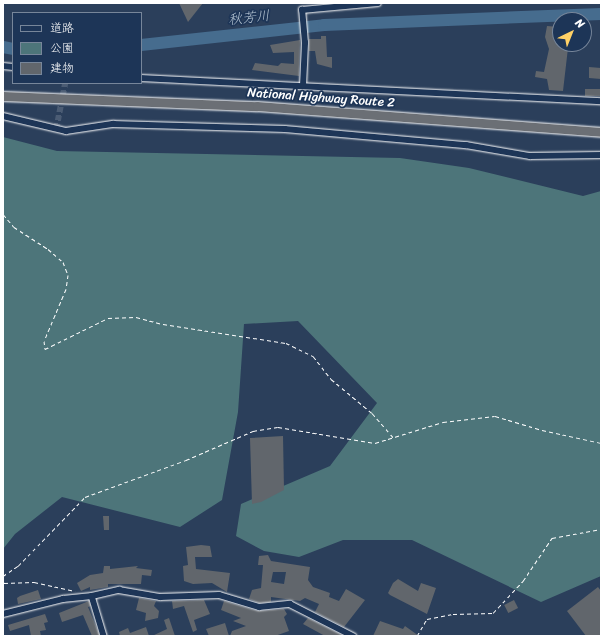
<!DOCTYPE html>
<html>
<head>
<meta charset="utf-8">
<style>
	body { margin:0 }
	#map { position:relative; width:604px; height:639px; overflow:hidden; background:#2b3f5b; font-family:Sriracha,"Klee One",sans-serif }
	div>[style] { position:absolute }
	.green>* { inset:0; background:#4d757a }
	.river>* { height:12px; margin:-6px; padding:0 6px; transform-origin:6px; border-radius:6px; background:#466c8e }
	.building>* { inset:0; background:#61666c; transform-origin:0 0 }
	.minor-tunnel>* { height:5.5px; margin-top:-2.75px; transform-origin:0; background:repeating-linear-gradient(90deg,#4b5c74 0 5.5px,transparent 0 8.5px) }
	.path>* { height:1px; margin-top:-0.5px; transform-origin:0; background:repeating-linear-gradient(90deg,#fff 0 4px,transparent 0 7px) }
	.roads { filter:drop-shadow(0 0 1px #fff) drop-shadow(0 0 1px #fff) }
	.minor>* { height:5.5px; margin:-2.75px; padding:0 2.75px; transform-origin:2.75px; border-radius:2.75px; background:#1d3557 }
	.trunk>* { height:9px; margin:-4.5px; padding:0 4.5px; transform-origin:4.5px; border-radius:4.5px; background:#6b6f75 }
	span { translate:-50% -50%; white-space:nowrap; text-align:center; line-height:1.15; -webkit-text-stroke:3.5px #1d3557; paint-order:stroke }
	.street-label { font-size:13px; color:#fff }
	.water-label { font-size:14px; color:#b5c4d2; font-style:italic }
	.frame { position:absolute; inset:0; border:4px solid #fff; pointer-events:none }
	.legend { position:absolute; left:12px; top:12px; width:130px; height:72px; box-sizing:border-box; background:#1d3557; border:1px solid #77869a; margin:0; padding:5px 7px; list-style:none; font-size:12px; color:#fff }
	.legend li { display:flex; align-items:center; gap:8px; height:20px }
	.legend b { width:20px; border:1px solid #77869a }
	.north { position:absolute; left:552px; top:12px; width:40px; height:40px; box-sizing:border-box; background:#1d3557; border:1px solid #77869a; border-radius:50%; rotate:43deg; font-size:11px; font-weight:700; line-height:16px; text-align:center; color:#fff }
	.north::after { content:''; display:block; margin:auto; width:14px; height:18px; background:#ffd166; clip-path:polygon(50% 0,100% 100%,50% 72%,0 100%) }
</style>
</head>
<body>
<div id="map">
	<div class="green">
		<i style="clip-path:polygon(3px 137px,57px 151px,400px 158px,469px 168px,583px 196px,601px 191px,601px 576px,541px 602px,412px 540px,343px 540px,299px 557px,264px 551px,236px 536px,241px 504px,330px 466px,377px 403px,298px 321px,244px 324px,238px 412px,222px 500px,180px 527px,62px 497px,15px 534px,3px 549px)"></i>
	</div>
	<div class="river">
		<i style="left:141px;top:45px;width:184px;rotate:-6.2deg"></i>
		<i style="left:324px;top:25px;width:277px;rotate:-2.3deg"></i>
		<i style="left:3px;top:47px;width:10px;rotate:11deg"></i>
	</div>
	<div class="building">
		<i style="clip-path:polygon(179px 3px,203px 3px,188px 22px)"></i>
		<i style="clip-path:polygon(547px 26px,560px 27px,560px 44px,568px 48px,563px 91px,549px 90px,547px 79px,535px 77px,536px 71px,544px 72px,549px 49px,545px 37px)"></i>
		<i style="clip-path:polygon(321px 36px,326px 36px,327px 57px,332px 57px,332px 68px,317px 64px,315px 51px,309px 51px,309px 39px,321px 39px)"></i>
		<i style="clip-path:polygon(300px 40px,299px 76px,252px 70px,255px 63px,278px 66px,281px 63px,294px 64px,294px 52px,273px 53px,270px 45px)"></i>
		<i style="clip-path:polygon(589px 67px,601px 68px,601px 79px,589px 78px)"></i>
		<i style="left:585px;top:89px;width:16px;height:7px"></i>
		<i style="clip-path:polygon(283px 436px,284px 490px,261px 502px,252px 504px,250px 438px)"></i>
		<i style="clip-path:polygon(103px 516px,109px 516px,109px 530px,104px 530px)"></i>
		<i style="clip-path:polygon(201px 545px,210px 546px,212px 557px,195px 557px,196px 569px,230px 573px,227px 592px,212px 583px,193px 584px,184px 581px,183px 566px,188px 565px,186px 547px)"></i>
		<i style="clip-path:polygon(evenodd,268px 555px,271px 561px,310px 567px,308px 580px,313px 587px,330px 593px,329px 597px,339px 601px,346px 589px,365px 600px,344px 627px,315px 612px,319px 604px,305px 598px,300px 601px,271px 597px,271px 602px,259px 603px,249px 599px,252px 590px,261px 588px,263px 565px,258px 565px,259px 556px,268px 555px,273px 572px,286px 572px,284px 584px,271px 582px,273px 572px)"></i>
		<i style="clip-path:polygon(104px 566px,110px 566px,110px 569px,138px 566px,136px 568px,152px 570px,151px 576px,142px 575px,141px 584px,108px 584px,108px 587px,90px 590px,90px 587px,81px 591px,77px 583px,90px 575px,103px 573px)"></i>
		<i style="clip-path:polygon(398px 579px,418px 591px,421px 583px,436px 588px,427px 614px,390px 595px,388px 593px,393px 583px)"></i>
		<i style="clip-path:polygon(598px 587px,601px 591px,601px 636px,586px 636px,567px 611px)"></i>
		<i style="clip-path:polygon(38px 590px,41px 599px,18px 604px,17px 598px,20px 596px)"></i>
		<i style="clip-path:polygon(139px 598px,156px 601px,154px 606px,159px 611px,158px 618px,145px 621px,146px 613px,136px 610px)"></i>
		<i style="clip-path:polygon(204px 600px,210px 614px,194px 620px,197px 630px,193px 632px,184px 606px,173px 609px,172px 601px)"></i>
		<i style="left:514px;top:600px;width:9px;height:11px;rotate:63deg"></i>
		<i style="clip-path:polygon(89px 601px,91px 606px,88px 607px,100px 636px,92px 636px,83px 615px,62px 622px,59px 613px)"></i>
		<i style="clip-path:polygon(224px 601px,258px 611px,284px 609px,287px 614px,284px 617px,289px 631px,275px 636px,230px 636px,232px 631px,246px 626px,233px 621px,241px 618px,221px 610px)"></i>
		<i style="clip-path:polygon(45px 614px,48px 622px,44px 623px,46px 630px,40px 631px,41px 636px,31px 636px,29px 625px,10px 631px,8px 625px)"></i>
		<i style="clip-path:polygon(169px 618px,175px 636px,152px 636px,167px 629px,164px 620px)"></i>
		<i style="clip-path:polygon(308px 618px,344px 636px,325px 636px,303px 624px)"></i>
		<i style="clip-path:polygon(380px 621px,403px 629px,405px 626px,419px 636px,373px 636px)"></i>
		<i style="clip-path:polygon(225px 623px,229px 636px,209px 636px,206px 629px)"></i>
		<i style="clip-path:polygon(146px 627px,149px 636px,120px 636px,119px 632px,128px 628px,130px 633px)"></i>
	</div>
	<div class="minor-tunnel">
		<i style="left:56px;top:129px;width:47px;rotate:-78.9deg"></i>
	</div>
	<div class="path">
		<i style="left:3px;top:214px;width:17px;rotate:50deg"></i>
		<i style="left:14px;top:227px;width:40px;rotate:32.9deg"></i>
		<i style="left:48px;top:249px;width:20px;rotate:41deg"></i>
		<i style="left:63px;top:262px;width:14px;rotate:69deg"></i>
		<i style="left:68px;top:275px;width:14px;rotate:98deg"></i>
		<i style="left:66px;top:289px;width:56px;rotate:112.9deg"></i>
		<i style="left:44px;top:341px;width:8px;rotate:83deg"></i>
		<i style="left:45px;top:349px;width:70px;rotate:-26.2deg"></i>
		<i style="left:108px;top:318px;width:28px;rotate:-2deg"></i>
		<i style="left:136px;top:317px;width:28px;rotate:15deg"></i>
		<i style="left:163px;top:324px;width:124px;rotate:8.8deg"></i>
		<i style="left:286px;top:343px;width:30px;rotate:26deg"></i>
		<i style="left:313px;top:356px;width:29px;rotate:52deg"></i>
		<i style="left:331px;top:379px;width:53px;rotate:39.7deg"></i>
		<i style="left:372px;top:413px;width:33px;rotate:49deg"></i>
		<i style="left:3px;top:576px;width:18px;rotate:-34deg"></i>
		<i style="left:18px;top:566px;width:96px;rotate:-45.8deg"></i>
		<i style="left:85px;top:497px;width:108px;rotate:-20.1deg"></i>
		<i style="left:186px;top:460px;width:73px;rotate:-23.4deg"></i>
		<i style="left:253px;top:431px;width:25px;rotate:-9deg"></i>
		<i style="left:278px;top:427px;width:98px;rotate:9.4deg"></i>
		<i style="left:375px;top:443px;width:71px;rotate:-17.2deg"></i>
		<i style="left:443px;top:422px;width:52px;rotate:-6.6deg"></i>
		<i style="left:495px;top:416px;width:49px;rotate:16.6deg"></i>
		<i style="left:542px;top:430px;width:60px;rotate:12.4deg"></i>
		<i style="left:3px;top:580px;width:3px;rotate:72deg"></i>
		<i style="left:4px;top:583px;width:30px;rotate:-2deg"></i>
		<i style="left:34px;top:582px;width:42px;rotate:12.4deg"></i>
		<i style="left:417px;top:636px;width:20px;rotate:-60deg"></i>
		<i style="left:427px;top:619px;width:26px;rotate:-11deg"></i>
		<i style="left:453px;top:614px;width:40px;rotate:-1.4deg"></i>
		<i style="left:493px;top:613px;width:44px;rotate:-46.8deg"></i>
		<i style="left:523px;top:581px;width:52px;rotate:-56deg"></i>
		<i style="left:552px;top:538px;width:50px;rotate:-10.4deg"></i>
	</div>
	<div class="roads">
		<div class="minor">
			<i style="left:3px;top:66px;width:10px;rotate:6deg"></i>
			<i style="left:141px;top:78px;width:461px;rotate:2.9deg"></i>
			<i style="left:303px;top:86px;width:43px;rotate:-87.3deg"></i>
			<i style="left:305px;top:43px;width:33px;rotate:-95deg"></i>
			<i style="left:302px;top:10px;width:76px;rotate:-5.3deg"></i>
			<i style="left:3px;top:116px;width:65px;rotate:13.4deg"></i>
			<i style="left:66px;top:131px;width:48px;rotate:-8.5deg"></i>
			<i style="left:113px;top:124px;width:172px;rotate:1.7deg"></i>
			<i style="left:285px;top:129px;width:182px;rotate:5.1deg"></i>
			<i style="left:466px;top:145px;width:65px;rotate:9.8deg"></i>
			<i style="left:530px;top:156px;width:71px;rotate:-0.8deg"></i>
			<i style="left:92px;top:596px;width:28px;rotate:-13deg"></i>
			<i style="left:119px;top:590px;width:42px;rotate:9.7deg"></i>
			<i style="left:160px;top:597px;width:59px;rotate:-1.9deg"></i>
			<i style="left:219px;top:595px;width:42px;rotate:16.7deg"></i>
			<i style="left:259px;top:607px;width:31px;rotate:-6deg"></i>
			<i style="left:290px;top:604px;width:71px;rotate:26.9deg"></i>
			<i style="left:3px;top:614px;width:62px;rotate:-14deg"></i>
			<i style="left:63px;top:599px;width:29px;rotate:-6deg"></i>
			<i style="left:92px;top:596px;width:42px;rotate:73.3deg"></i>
		</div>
		<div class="trunk">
			<i style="left:3px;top:96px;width:254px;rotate:2.3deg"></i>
			<i style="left:257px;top:106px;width:345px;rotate:4.3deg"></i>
		</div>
	</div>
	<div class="street-label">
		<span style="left:321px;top:98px;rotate:4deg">National Highway Route 2</span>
	</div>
	<div class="water-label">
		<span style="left:249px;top:18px;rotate:-6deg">秋芳川</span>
	</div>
	<div class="frame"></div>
	<ul class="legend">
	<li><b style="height:5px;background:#1d3557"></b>道路</li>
	<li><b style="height:11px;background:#4d757a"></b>公園</li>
	<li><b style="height:11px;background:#61666c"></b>建物</li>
	</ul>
	<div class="north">N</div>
</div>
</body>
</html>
